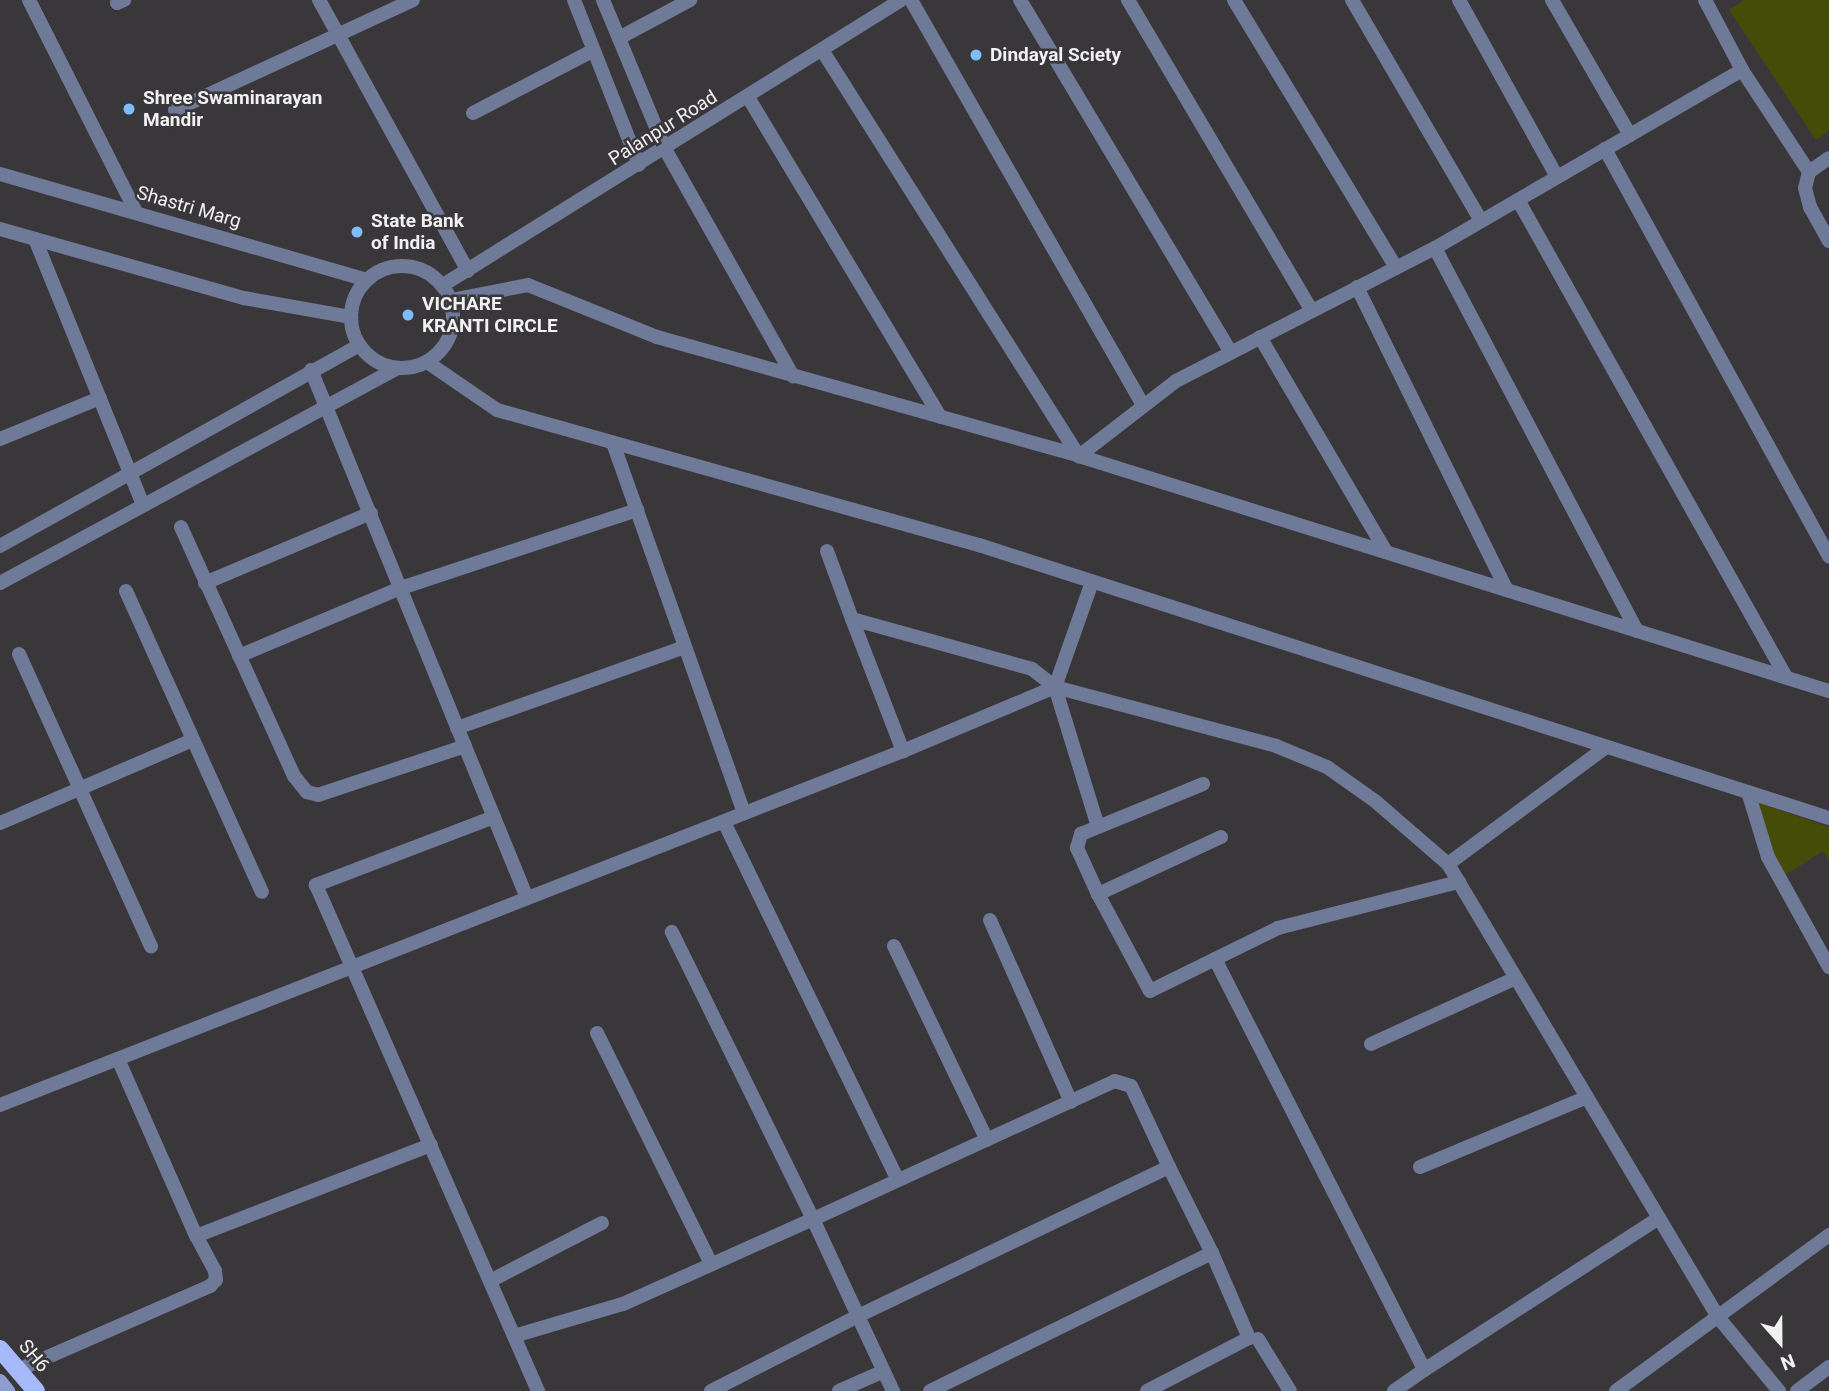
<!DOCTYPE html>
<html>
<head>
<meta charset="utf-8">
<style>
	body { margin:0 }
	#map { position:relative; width:1829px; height:1391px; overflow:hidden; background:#39373a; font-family:Roboto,sans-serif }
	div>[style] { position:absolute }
	.green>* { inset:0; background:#444c07 }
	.minor>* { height:14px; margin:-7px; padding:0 7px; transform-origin:7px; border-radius:7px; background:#6f7998 }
	.tertiary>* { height:14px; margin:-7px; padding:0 7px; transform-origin:7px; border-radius:7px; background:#6f7998 }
	.tertiary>.ring { margin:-7px; padding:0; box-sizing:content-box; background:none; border:14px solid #6f7998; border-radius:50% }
	.secondary>* { height:14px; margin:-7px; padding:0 7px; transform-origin:7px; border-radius:7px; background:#8e9dce }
	.primary>* { height:18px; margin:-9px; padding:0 9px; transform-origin:9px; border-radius:9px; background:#a6b9f8 }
	.dots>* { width:19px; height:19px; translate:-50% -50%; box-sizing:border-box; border:4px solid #39373a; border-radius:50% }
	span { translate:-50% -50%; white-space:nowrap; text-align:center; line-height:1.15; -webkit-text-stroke:5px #39373a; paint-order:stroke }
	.poi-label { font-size:19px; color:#f2f1f2; font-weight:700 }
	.left { translate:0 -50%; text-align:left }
	.street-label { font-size:19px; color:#f2f1f2 }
	.north { position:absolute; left:1745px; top:1307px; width:70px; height:70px; -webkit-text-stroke:5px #39373a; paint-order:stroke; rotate:159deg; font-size:19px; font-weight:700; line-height:28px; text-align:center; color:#f2f1f2 }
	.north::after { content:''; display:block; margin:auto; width:24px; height:32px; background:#f2f1f2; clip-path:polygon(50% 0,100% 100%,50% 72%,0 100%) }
</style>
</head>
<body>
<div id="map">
	<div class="green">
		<i style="clip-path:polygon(1744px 0,1829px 0,1829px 131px,1816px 140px,1729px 10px)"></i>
		<i style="clip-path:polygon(1753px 801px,1829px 827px,1829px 860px,1823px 851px,1782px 877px)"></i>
	</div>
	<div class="minor">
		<i style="left:29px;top:0;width:237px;rotate:63.2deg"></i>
		<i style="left:319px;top:0;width:309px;rotate:61.2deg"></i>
		<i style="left:911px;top:0;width:467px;rotate:60.2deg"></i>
		<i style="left:1020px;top:0;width:410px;rotate:59.1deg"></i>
		<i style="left:1128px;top:0;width:361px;rotate:59.4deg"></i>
		<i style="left:1234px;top:0;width:313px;rotate:58.8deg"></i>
		<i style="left:1352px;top:0;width:256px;rotate:59.7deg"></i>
		<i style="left:1459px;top:0;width:202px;rotate:61deg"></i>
		<i style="left:1552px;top:0;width:156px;rotate:60deg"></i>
		<i style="left:1705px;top:0;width:79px;rotate:62.1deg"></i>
		<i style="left:117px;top:3px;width:8px;rotate:-23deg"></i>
		<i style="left:619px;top:38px;width:81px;rotate:-28.2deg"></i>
		<i style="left:822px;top:50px;width:481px;rotate:57.7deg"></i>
		<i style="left:1079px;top:456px;width:123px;rotate:-37.7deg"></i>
		<i style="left:1176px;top:381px;width:291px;rotate:-27.2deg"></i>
		<i style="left:1435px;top:248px;width:355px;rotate:-30.1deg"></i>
		<i style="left:1742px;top:70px;width:122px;rotate:56.7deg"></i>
		<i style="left:1809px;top:172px;width:24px;rotate:-35deg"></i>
		<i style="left:748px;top:97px;width:373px;rotate:59deg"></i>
		<i style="left:175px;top:110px;width:262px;rotate:-24.8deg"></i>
		<i style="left:473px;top:113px;width:136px;rotate:-27.5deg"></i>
		<i style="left:665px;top:149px;width:261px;rotate:60.6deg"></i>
		<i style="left:1605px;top:149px;width:465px;rotate:61.2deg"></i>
		<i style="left:1809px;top:172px;width:16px;rotate:104deg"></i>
		<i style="left:1805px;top:188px;width:20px;rotate:75deg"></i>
		<i style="left:1810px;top:207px;width:39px;rotate:61deg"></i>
		<i style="left:1518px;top:200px;width:547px;rotate:60.67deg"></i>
		<i style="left:35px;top:239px;width:287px;rotate:67.9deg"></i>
		<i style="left:1435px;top:248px;width:433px;rotate:62.2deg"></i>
		<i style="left:1357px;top:287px;width:338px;rotate:63.7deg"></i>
		<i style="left:1260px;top:337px;width:249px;rotate:59.6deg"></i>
		<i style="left:311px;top:370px;width:570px;rotate:67.75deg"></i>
		<i style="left:0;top:439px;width:108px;rotate:-22.3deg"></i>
		<i style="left:613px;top:443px;width:393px;rotate:70.5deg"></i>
		<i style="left:181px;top:527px;width:273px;rotate:65.6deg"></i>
		<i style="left:294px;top:776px;width:21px;rotate:51deg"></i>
		<i style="left:307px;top:792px;width:11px;rotate:15deg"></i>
		<i style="left:318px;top:795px;width:155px;rotate:-18.4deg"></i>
		<i style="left:827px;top:551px;width:72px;rotate:69.8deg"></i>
		<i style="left:852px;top:619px;width:187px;rotate:15.5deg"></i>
		<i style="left:1032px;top:669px;width:29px;rotate:38deg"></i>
		<i style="left:1055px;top:687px;width:146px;rotate:72.9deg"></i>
		<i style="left:205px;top:583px;width:180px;rotate:-22.9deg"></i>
		<i style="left:126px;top:591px;width:330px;rotate:65.7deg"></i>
		<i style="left:852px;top:619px;width:142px;rotate:68.9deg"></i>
		<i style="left:19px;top:654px;width:321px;rotate:65.7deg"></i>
		<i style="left:239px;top:656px;width:176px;rotate:-22.8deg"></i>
		<i style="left:401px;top:588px;width:249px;rotate:-18.3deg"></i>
		<i style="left:1055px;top:687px;width:111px;rotate:-70.6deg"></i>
		<i style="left:457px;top:728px;width:242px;rotate:-19.6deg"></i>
		<i style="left:1748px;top:792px;width:68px;rotate:72.9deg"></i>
		<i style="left:1768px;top:857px;width:126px;rotate:61deg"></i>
		<i style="left:494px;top:817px;width:191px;rotate:159.1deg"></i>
		<i style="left:316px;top:885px;width:553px;rotate:66.31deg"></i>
		<i style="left:724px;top:822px;width:398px;rotate:64.1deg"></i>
		<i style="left:0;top:823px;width:210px;rotate:-23.3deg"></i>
		<i style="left:1221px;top:837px;width:136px;rotate:155.1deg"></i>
		<i style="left:1098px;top:894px;width:110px;rotate:61.8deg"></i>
		<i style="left:1150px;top:991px;width:143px;rotate:-26.2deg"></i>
		<i style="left:1278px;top:928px;width:187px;rotate:-14.3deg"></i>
		<i style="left:1448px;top:864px;width:197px;rotate:-36.5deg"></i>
		<i style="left:1098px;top:894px;width:51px;rotate:-114.5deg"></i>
		<i style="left:1077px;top:848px;width:15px;rotate:-74deg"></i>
		<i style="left:1081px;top:834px;width:132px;rotate:-22.3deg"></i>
		<i style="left:990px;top:920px;width:199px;rotate:66deg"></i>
		<i style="left:894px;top:946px;width:215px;rotate:64.4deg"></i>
		<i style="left:1215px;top:959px;width:461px;rotate:63deg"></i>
		<i style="left:1424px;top:1370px;width:280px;rotate:-32.9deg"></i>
		<i style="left:597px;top:1033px;width:258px;rotate:63.7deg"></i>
		<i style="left:1371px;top:1044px;width:159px;rotate:-24.5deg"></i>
		<i style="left:118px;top:1059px;width:193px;rotate:66.2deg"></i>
		<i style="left:0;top:1105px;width:970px;rotate:-21.41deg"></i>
		<i style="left:903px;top:751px;width:165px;rotate:-22.8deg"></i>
		<i style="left:1055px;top:687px;width:229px;rotate:14.9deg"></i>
		<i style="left:1276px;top:746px;width:55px;rotate:22.4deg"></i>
		<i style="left:1327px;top:767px;width:59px;rotate:35.3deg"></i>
		<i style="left:1375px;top:801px;width:96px;rotate:40.8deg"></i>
		<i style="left:1448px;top:864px;width:527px;rotate:59.2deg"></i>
		<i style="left:1718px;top:1317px;width:96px;rotate:50.5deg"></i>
		<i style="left:1420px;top:1167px;width:181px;rotate:-22.7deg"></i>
		<i style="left:490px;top:1281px;width:126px;rotate:-27.4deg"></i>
		<i style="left:514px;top:1336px;width:114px;rotate:-16.4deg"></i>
		<i style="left:623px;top:1304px;width:208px;rotate:-24.1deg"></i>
		<i style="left:813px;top:1219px;width:320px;rotate:-116.2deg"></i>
		<i style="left:1258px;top:1339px;width:61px;rotate:58.4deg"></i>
		<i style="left:18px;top:1370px;width:210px;rotate:-23.6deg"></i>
		<i style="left:210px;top:1286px;width:8px;rotate:-45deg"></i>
		<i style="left:216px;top:1280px;width:9px;rotate:-96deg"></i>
		<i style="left:215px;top:1271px;width:40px;rotate:-118deg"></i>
		<i style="left:196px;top:1236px;width:252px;rotate:-21.2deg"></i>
		<i style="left:711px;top:1391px;width:165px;rotate:-27deg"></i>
		<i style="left:858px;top:1316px;width:345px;rotate:-25.6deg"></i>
		<i style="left:1169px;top:1167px;width:89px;rotate:-115.1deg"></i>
		<i style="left:1131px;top:1086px;width:17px;rotate:-163deg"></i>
		<i style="left:1115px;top:1081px;width:332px;rotate:155.4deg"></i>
		<i style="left:813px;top:1219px;width:107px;rotate:65.1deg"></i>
		<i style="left:858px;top:1316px;width:83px;rotate:65deg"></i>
		<i style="left:839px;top:1391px;width:49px;rotate:-24deg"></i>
		<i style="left:930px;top:1391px;width:314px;rotate:-26.1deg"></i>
		<i style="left:1212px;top:1253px;width:96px;rotate:-116.6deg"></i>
		<i style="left:1147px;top:1391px;width:115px;rotate:-27.5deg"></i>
		<i style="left:1249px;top:1338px;width:93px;rotate:-113.5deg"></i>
		<i style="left:1394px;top:1391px;width:37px;rotate:-35deg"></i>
		<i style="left:1797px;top:1391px;width:40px;rotate:-37deg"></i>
	</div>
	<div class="tertiary">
		<i style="left:574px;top:0;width:177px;rotate:68.5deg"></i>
		<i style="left:603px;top:0;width:161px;rotate:67.4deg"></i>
		<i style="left:0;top:174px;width:382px;rotate:16.1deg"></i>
		<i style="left:0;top:229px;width:254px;rotate:15.8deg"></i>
		<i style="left:244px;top:298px;width:109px;rotate:10.1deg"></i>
		<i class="ring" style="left:351px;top:266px;width:88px;height:88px"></i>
		<i style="left:443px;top:285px;width:539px;rotate:-31.89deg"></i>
		<i style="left:451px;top:300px;width:78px;rotate:-11deg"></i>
		<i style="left:528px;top:285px;width:139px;rotate:22deg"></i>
		<i style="left:657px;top:337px;width:438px;rotate:15.7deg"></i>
		<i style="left:1079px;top:456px;width:786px;rotate:17.4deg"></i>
		<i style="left:427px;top:362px;width:85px;rotate:34.4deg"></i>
		<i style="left:497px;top:410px;width:501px;rotate:15.65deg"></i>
		<i style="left:979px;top:545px;width:893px;rotate:17.81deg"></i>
		<i style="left:0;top:546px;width:412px;rotate:-29.2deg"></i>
		<i style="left:0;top:583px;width:452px;rotate:-28.4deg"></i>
		<i style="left:1616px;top:1391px;width:264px;rotate:-36.2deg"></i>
	</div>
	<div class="secondary">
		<i style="left:0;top:1381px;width:13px;rotate:51deg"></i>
	</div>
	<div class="primary">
		<i style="left:0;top:1349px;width:55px;rotate:49.4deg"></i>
	</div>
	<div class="dots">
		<i style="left:976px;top:55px;background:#7fbdfa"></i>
		<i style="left:129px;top:109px;background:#7fbdfa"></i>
		<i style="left:357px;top:232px;background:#7fbdfa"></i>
		<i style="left:408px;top:315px;background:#7fbdfa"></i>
	</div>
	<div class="poi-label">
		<span class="left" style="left:990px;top:55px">Dindayal Sciety</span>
		<span class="left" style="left:143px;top:109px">Shree Swaminarayan<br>Mandir</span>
		<span class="left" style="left:371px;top:232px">State Bank<br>of India</span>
		<span class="left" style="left:422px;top:315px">VICHARE<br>KRANTI CIRCLE</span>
	</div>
	<div class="street-label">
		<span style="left:663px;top:128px;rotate:-32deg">Palanpur Road</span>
		<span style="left:189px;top:207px;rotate:16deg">Shastri Marg</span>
		<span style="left:34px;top:1356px;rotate:50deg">SH6</span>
	</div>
	<div class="north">N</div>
</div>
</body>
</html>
